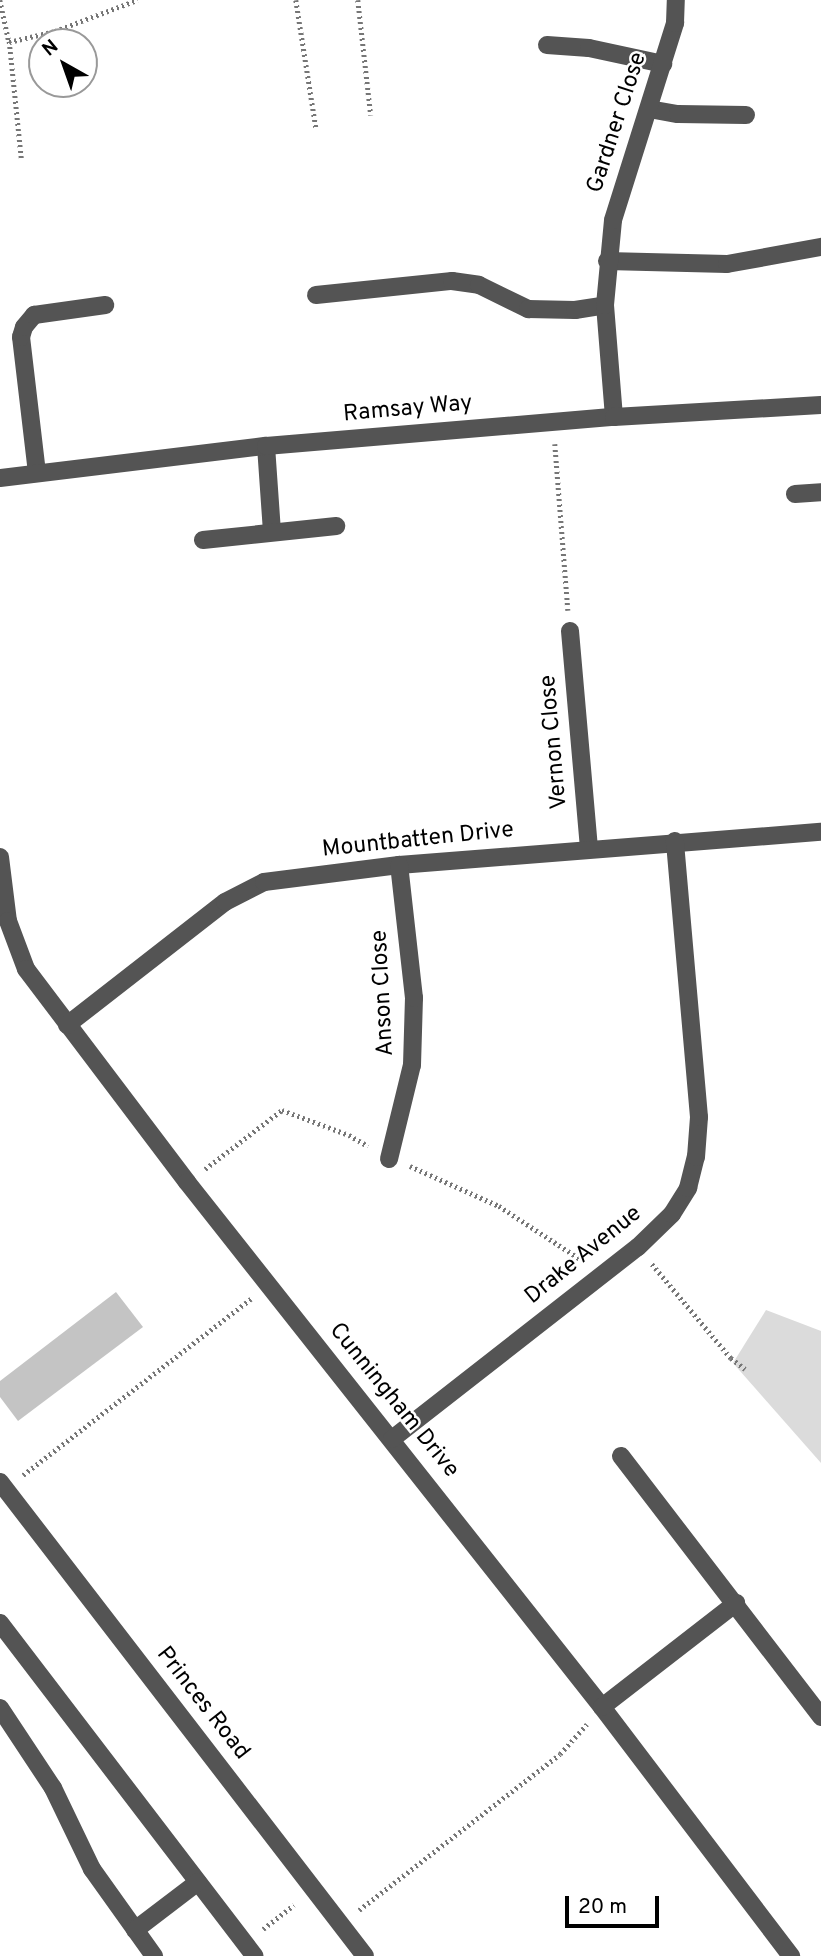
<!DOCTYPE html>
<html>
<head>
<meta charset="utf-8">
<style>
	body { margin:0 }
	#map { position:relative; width:821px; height:1956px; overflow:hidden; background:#fff; font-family:Overpass,sans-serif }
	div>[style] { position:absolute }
	.green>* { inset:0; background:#dbdbdb }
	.building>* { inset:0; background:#c4c4c4 }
	.path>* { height:4.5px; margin-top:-2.25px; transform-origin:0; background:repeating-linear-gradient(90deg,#767676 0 2px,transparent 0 5.5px) }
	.minor>* { height:18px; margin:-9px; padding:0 9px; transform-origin:9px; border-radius:9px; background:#545454 }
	span { translate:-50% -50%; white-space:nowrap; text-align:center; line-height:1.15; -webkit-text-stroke:5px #fff; paint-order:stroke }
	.street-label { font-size:23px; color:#000 }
	.north { position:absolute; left:28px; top:28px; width:70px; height:70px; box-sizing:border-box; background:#fff; border:2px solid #999; border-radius:50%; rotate:320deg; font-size:19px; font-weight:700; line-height:28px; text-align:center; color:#000 }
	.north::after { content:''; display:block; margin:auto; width:24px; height:32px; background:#000; clip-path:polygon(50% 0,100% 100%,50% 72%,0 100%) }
	.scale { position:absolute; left:565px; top:1896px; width:94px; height:32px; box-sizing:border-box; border:4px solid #000; border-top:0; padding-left:9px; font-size:21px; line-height:24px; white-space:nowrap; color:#000; -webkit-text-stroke:5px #fff; paint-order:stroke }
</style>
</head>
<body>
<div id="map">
	<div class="green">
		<i style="clip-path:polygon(766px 1310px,821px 1331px,821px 1463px,733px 1363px)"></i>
	</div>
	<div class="building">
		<i style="clip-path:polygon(116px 1292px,143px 1327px,18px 1421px,0 1397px,0 1381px)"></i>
	</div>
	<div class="path">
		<i style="left:0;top:0;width:43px;rotate:77.9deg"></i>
		<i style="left:296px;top:0;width:129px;rotate:81.1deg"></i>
		<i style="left:358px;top:0;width:116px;rotate:83.6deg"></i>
		<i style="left:21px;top:158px;width:117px;rotate:-95.9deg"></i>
		<i style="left:9px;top:42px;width:47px;rotate:-13.4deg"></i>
		<i style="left:55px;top:31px;width:88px;rotate:-20.7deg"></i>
		<i style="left:555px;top:444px;width:167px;rotate:85.5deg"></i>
		<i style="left:410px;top:1166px;width:98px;rotate:24.2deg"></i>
		<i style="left:499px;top:1206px;width:100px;rotate:33.2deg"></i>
		<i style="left:205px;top:1169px;width:97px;rotate:-37.5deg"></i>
		<i style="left:282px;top:1110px;width:72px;rotate:20.5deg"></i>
		<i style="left:349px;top:1135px;width:22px;rotate:30deg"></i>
		<i style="left:652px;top:1264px;width:123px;rotate:50deg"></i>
		<i style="left:731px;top:1358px;width:18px;rotate:38deg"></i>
		<i style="left:23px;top:1475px;width:288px;rotate:-37.7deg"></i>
		<i style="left:359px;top:1910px;width:254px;rotate:-37.8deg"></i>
		<i style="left:560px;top:1754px;width:40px;rotate:-48deg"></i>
		<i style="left:263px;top:1929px;width:39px;rotate:-38deg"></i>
	</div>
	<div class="minor">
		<i style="left:547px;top:45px;width:42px;rotate:4.1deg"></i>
		<i style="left:589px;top:48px;width:76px;rotate:12.2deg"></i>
		<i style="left:649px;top:109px;width:29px;rotate:10deg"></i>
		<i style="left:678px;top:114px;width:68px;rotate:0.8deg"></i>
		<i style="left:607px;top:261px;width:120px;rotate:1.4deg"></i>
		<i style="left:727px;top:264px;width:96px;rotate:-10.3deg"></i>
		<i style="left:316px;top:295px;width:137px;rotate:-5.9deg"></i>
		<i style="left:452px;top:281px;width:27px;rotate:8deg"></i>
		<i style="left:479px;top:285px;width:55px;rotate:26.1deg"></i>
		<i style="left:528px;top:309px;width:47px;rotate:1.2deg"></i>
		<i style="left:575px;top:310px;width:30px;rotate:-9deg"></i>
		<i style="left:614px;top:417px;width:112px;rotate:-94.6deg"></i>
		<i style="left:605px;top:305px;width:85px;rotate:-84.6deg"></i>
		<i style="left:613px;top:220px;width:207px;rotate:-72.5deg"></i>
		<i style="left:675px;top:23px;width:23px;rotate:-88deg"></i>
		<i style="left:266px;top:446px;width:86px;rotate:86deg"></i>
		<i style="left:37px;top:473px;width:137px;rotate:-96.7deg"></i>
		<i style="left:21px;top:337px;width:10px;rotate:-73deg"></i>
		<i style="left:24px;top:327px;width:16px;rotate:-50deg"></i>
		<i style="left:34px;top:315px;width:72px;rotate:-8deg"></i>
		<i style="left:0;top:478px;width:268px;rotate:-6.9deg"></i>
		<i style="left:266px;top:446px;width:349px;rotate:-4.8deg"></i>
		<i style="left:614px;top:417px;width:207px;rotate:-3.3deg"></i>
		<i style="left:795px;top:494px;width:26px;rotate:-4deg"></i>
		<i style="left:203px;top:540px;width:134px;rotate:-6deg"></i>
		<i style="left:570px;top:631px;width:219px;rotate:85deg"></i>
		<i style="left:0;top:857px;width:64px;rotate:82.9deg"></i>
		<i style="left:8px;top:921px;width:51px;rotate:69.4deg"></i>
		<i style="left:26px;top:969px;width:267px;rotate:52.9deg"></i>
		<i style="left:187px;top:1182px;width:669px;rotate:51.67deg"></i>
		<i style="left:602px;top:1707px;width:313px;rotate:52.8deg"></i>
		<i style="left:67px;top:1025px;width:200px;rotate:-37.9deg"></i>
		<i style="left:225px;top:902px;width:44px;rotate:-27.1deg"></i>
		<i style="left:264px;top:882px;width:136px;rotate:-7.2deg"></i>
		<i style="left:399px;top:865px;width:423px;rotate:-4.5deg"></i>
		<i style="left:389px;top:1159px;width:97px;rotate:-76.3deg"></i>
		<i style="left:412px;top:1065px;width:67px;rotate:-88.3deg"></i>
		<i style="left:414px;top:998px;width:134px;rotate:-96.4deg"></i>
		<i style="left:392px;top:1439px;width:312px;rotate:-38deg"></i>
		<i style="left:638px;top:1247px;width:47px;rotate:-44.1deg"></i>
		<i style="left:672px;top:1214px;width:31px;rotate:-58deg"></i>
		<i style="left:688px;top:1188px;width:32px;rotate:-76deg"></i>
		<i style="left:696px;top:1157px;width:40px;rotate:-85.7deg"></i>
		<i style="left:699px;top:1117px;width:277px;rotate:-95deg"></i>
		<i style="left:621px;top:1456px;width:329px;rotate:52.5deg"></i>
		<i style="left:0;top:1482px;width:598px;rotate:52.4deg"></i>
		<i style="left:0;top:1623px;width:419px;rotate:52.6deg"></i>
		<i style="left:602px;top:1707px;width:170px;rotate:-37.8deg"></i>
		<i style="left:0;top:1708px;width:96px;rotate:56.5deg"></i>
		<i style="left:53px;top:1788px;width:90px;rotate:64.3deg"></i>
		<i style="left:92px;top:1869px;width:107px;rotate:54.5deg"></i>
		<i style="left:135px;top:1930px;width:79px;rotate:-37.3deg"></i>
	</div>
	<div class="street-label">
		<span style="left:618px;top:123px;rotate:-72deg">Gardner Close</span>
		<span style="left:408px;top:410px;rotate:-5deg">Ramsay Way</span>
		<span style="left:555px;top:742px;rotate:-95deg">Vernon Close</span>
		<span style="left:418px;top:841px;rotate:-6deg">Mountbatten Drive</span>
		<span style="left:384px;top:993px;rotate:-93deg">Anson Close</span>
		<span style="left:584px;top:1256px;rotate:-39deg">Drake Avenue</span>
		<span style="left:393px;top:1401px;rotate:51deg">Cunningham Drive</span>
		<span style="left:202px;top:1704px;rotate:52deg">Princes Road</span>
	</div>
	<div class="north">N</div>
	<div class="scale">20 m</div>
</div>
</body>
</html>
